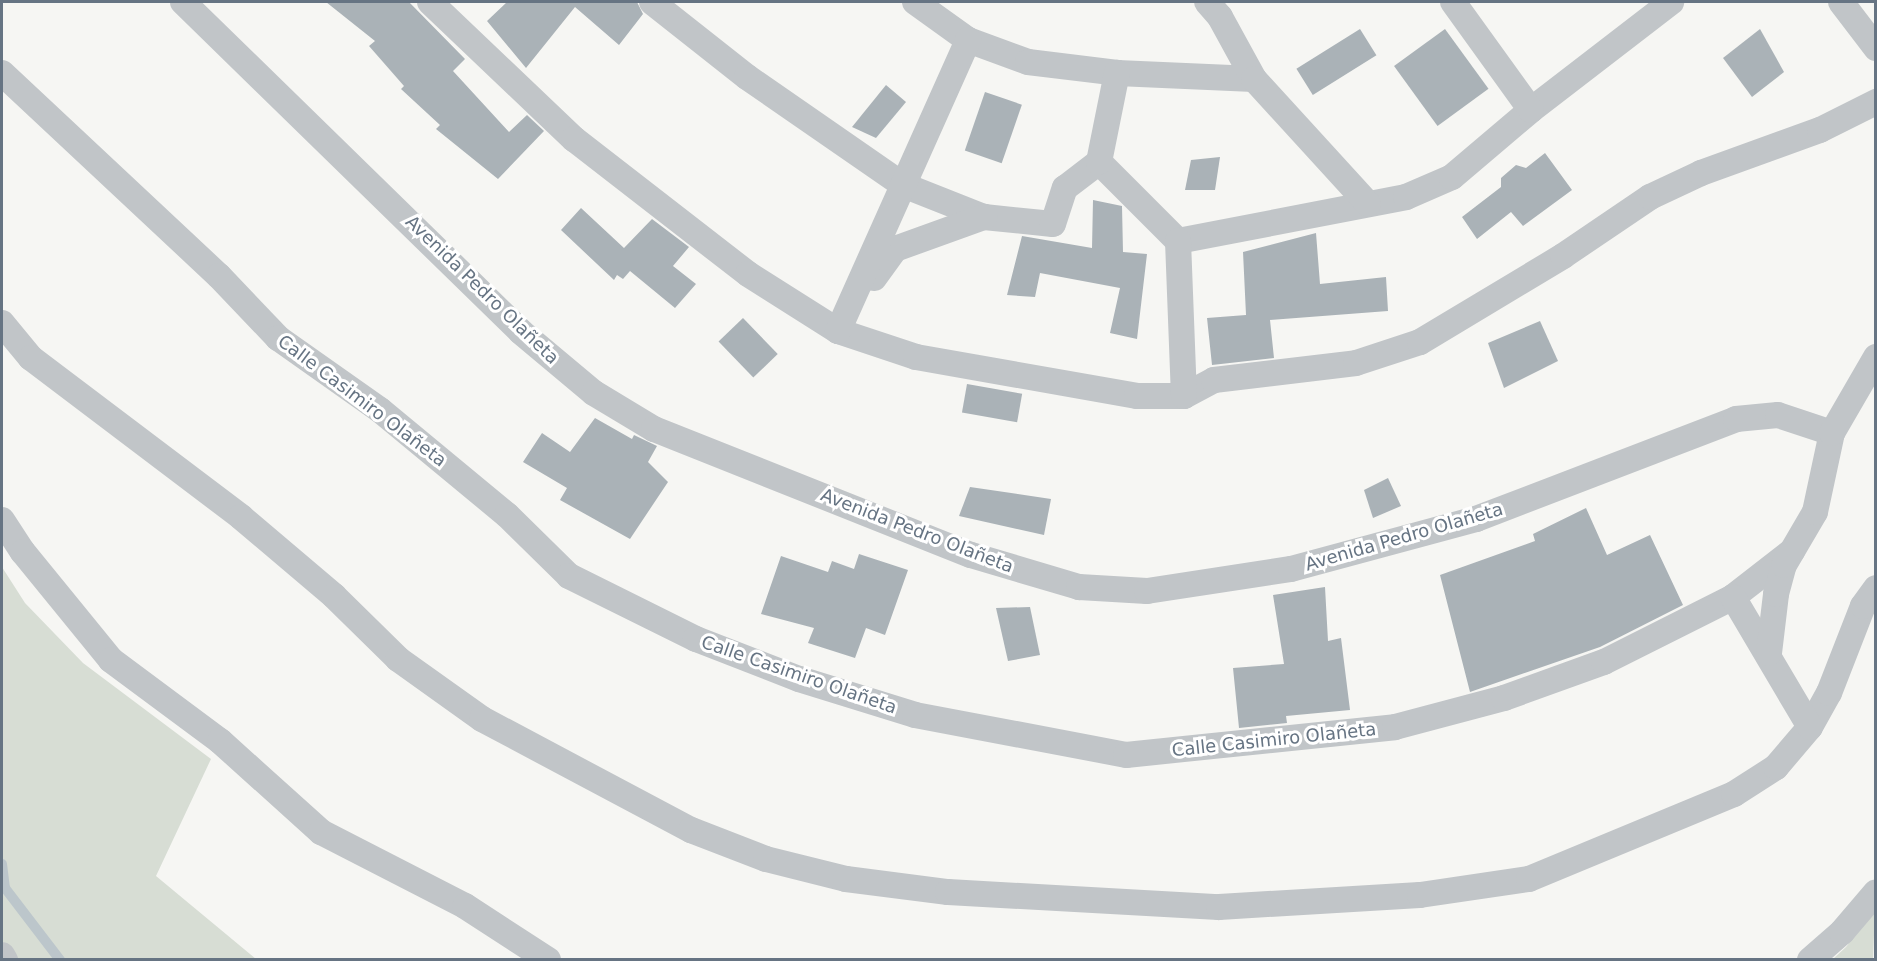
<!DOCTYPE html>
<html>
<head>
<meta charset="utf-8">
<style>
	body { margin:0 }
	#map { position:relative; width:1877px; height:961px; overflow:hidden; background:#f6f6f3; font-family:"DejaVu Sans",sans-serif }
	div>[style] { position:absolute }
	.green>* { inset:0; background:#d7ddd4 }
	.stream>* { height:10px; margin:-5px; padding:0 5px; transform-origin:5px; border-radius:5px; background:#bcc6cb }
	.building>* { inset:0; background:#aab2b7; transform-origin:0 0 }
	.minor>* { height:26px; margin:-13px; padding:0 13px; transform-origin:13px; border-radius:13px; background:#c1c5c8 }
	span { translate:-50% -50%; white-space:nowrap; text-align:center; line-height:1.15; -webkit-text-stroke:6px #fff; paint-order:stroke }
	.street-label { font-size:18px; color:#667483 }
	.frame { position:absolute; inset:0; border:3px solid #667483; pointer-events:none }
</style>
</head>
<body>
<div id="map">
	<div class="green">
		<i style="clip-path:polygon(2px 567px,25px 603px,83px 663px,211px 759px,156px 876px,256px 959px,17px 959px,2px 941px)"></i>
		<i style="clip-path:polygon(1875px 911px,1873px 959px,1832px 960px,1846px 947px)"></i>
	</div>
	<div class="stream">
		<i style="left:2px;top:864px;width:24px;rotate:83deg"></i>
		<i style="left:5px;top:888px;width:91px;rotate:52.6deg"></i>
	</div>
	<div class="building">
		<i style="clip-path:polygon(326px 2px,409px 2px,465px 59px,453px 71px,509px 132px,527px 115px,544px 131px,498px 179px,436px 129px,440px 125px,401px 89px,404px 86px,369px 46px,375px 41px)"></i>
		<i style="clip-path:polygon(507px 2px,637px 2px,643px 14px,619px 45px,575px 7px,526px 68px,487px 21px)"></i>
		<i style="left:1360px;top:29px;width:31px;height:75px;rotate:58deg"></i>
		<i style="left:1445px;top:29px;width:74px;height:63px;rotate:54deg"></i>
		<i style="clip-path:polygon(1760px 29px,1784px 72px,1752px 97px,1723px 58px)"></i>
		<i style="clip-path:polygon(886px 85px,906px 102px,876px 138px,852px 127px)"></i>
		<i style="left:985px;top:92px;width:39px;height:62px;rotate:19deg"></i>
		<i style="clip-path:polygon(1545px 153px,1572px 190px,1523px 226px,1511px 212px,1477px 239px,1462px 217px,1501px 187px,1501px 178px,1516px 165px,1526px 168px)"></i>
		<i style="clip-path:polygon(1220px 157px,1215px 190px,1185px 190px,1191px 160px)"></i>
		<i style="clip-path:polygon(1093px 200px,1122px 206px,1123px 252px,1147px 254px,1137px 339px,1110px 333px,1120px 288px,1040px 273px,1035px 297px,1007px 295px,1022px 236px,1092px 248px)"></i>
		<i style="clip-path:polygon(581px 208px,624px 248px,652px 219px,689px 247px,673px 266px,696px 284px,675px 308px,630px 271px,623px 279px,617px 275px,614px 280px,561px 230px)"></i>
		<i style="clip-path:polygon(1316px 233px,1320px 284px,1386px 277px,1388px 311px,1270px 320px,1274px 358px,1212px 365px,1207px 318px,1246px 315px,1243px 252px)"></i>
		<i style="left:743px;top:318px;width:50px;height:34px;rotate:46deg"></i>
		<i style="clip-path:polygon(1540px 321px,1558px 361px,1504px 388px,1488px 343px)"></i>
		<i style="left:967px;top:384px;width:56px;height:29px;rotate:10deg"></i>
		<i style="clip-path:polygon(595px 418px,632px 439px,634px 435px,657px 446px,648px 462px,668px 482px,630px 539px,560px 500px,567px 488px,523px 462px,542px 433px,570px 452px)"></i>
		<i style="clip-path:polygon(1388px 478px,1401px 506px,1373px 518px,1364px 490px)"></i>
		<i style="clip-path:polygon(970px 487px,1051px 499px,1044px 535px,959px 516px)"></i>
		<i style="clip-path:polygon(1586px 508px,1607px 555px,1650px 535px,1683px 605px,1600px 647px,1470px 692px,1440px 575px,1535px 541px,1533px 534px)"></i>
		<i style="clip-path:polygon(859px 554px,908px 570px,885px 635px,866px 628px,855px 658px,808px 643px,814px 628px,761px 614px,781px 556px,828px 572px,832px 561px,854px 569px)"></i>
		<i style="clip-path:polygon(1325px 587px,1328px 641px,1341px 638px,1350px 710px,1286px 716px,1287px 723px,1239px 728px,1233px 668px,1284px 664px,1273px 595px)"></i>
		<i style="clip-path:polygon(1030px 607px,1040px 655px,1008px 661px,996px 608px)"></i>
	</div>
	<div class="minor">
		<i style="left:183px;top:2px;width:472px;rotate:44.3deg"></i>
		<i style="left:521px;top:332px;width:95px;rotate:39.9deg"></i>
		<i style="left:594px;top:393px;width:70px;rotate:31deg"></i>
		<i style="left:654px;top:429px;width:341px;rotate:21.7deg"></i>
		<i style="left:971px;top:555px;width:113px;rotate:16.5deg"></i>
		<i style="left:1079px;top:587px;width:68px;rotate:3.4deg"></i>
		<i style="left:1147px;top:591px;width:146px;rotate:-8.7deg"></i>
		<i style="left:1291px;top:569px;width:192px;rotate:-15.1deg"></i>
		<i style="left:1476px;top:519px;width:279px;rotate:-21deg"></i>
		<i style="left:1736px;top:419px;width:42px;rotate:-5.4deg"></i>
		<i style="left:1778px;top:415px;width:57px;rotate:18.4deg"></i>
		<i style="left:430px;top:2px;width:199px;rotate:43.6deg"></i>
		<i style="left:574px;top:139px;width:220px;rotate:37.8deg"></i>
		<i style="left:748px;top:274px;width:107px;rotate:32.3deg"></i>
		<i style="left:838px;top:331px;width:82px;rotate:18.4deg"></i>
		<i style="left:916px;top:357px;width:224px;rotate:10deg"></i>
		<i style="left:1137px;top:396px;width:47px"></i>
		<i style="left:1184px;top:396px;width:34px;rotate:-28deg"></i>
		<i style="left:1214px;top:380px;width:143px;rotate:-6.8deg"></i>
		<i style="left:1356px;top:363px;width:67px;rotate:-18.2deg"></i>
		<i style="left:1420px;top:342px;width:167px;rotate:-31deg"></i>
		<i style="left:1563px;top:256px;width:105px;rotate:-34.1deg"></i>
		<i style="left:1650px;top:197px;width:56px;rotate:-25.2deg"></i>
		<i style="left:1701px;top:173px;width:127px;rotate:-19.9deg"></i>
		<i style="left:1820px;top:130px;width:63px;rotate:-26.6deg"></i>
		<i style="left:652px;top:2px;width:121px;rotate:38.3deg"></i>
		<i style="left:747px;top:77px;width:190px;rotate:34.7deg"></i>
		<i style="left:903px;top:185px;width:87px;rotate:21.6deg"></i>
		<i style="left:984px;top:217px;width:69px;rotate:5.8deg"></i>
		<i style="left:1053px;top:224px;width:38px;rotate:-72deg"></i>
		<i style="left:1065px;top:188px;width:43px;rotate:-37.4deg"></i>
		<i style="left:1099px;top:162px;width:112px;rotate:45deg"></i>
		<i style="left:1178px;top:241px;width:232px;rotate:-10.9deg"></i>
		<i style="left:1406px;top:197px;width:50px;rotate:-23.5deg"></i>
		<i style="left:1452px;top:177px;width:104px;rotate:-40.3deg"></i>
		<i style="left:1531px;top:110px;width:177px;rotate:-37.6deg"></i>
		<i style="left:915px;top:2px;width:65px;rotate:35.6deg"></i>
		<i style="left:968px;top:40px;width:64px;rotate:20.1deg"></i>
		<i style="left:1028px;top:62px;width:90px;rotate:7deg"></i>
		<i style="left:1117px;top:73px;width:137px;rotate:2.5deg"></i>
		<i style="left:1207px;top:2px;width:20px;rotate:49deg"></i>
		<i style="left:1220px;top:17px;width:71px;rotate:61.3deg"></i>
		<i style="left:1254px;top:79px;width:169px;rotate:47.6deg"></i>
		<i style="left:1453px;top:2px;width:133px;rotate:54.2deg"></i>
		<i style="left:1841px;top:2px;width:58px;rotate:52.7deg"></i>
		<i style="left:2px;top:73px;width:297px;rotate:43.1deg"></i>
		<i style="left:219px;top:276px;width:86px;rotate:46.4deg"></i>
		<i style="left:278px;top:338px;width:125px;rotate:35.2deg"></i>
		<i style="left:380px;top:410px;width:165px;rotate:39.6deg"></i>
		<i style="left:507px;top:515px;width:87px;rotate:44.5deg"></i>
		<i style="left:569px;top:576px;width:142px;rotate:26.4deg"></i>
		<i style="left:696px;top:639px;width:110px;rotate:21.2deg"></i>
		<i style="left:799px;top:679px;width:121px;rotate:17.2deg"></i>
		<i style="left:915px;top:715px;width:215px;rotate:10.7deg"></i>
		<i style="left:1126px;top:755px;width:270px;rotate:-5.9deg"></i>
		<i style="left:1395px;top:727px;width:113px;rotate:-14.9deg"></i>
		<i style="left:1504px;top:698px;width:106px;rotate:-19.8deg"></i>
		<i style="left:1604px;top:662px;width:144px;rotate:-26.7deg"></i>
		<i style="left:1733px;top:597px;width:75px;rotate:-37.9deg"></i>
		<i style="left:1099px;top:162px;width:91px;rotate:-78.6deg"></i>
		<i style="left:1178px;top:241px;width:155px;rotate:87.8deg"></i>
		<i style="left:874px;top:278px;width:36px;rotate:-54deg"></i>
		<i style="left:895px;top:249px;width:95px;rotate:-19.8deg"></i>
		<i style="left:2px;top:323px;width:45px;rotate:50.4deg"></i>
		<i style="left:31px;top:358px;width:263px;rotate:37.1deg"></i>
		<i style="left:241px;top:517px;width:122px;rotate:40.3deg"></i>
		<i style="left:334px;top:596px;width:90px;rotate:44.5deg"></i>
		<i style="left:398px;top:659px;width:103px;rotate:35.5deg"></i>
		<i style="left:482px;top:719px;width:237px;rotate:28deg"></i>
		<i style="left:691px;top:830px;width:80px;rotate:21.1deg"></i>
		<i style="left:766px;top:859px;width:82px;rotate:14deg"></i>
		<i style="left:846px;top:879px;width:103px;rotate:7.3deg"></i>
		<i style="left:948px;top:892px;width:271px;rotate:3.2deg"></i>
		<i style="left:1219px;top:907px;width:201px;rotate:-3.4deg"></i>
		<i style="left:1420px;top:895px;width:110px;rotate:-8.4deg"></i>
		<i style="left:1529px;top:879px;width:222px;rotate:-22.5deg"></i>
		<i style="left:1734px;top:794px;width:50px;rotate:-32.7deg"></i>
		<i style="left:1776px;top:767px;width:52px;rotate:-49.6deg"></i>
		<i style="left:1810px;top:727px;width:39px;rotate:-61deg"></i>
		<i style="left:1829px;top:693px;width:93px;rotate:-68.7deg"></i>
		<i style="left:1863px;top:606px;width:22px;rotate:-54deg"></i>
		<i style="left:838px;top:331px;width:319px;rotate:-65.9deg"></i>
		<i style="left:2px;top:520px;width:38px;rotate:57deg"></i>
		<i style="left:23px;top:552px;width:139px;rotate:50.8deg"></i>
		<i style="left:111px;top:660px;width:136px;rotate:36.6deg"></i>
		<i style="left:220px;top:741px;width:136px;rotate:42deg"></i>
		<i style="left:321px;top:832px;width:162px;rotate:27.2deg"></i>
		<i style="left:465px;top:906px;width:99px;rotate:33deg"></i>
		<i style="left:1733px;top:597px;width:151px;rotate:59.4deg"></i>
		<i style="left:1769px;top:653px;width:59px;rotate:-83.2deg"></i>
		<i style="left:1776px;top:594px;width:30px;rotate:-75deg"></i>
		<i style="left:1784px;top:565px;width:61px;rotate:-59.7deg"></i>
		<i style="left:1815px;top:512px;width:81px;rotate:-77.9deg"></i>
		<i style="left:1832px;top:433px;width:88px;rotate:-59.9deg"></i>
		<i style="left:2px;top:955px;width:6px;rotate:59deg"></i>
		<i style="left:1810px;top:960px;width:43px;rotate:-41.2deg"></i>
		<i style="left:1842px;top:932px;width:52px;rotate:-49.6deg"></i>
	</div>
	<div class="street-label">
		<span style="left:482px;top:290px;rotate:44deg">Avenida Pedro Olañeta</span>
		<span style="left:362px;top:401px;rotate:37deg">Calle Casimiro Olañeta</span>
		<span style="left:917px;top:531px;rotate:21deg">Avenida Pedro Olañeta</span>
		<span style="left:1404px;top:537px;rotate:-16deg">Avenida Pedro Olañeta</span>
		<span style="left:799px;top:675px;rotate:19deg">Calle Casimiro Olañeta</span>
		<span style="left:1274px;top:740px;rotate:-6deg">Calle Casimiro Olañeta</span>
	</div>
	<div class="frame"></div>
</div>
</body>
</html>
